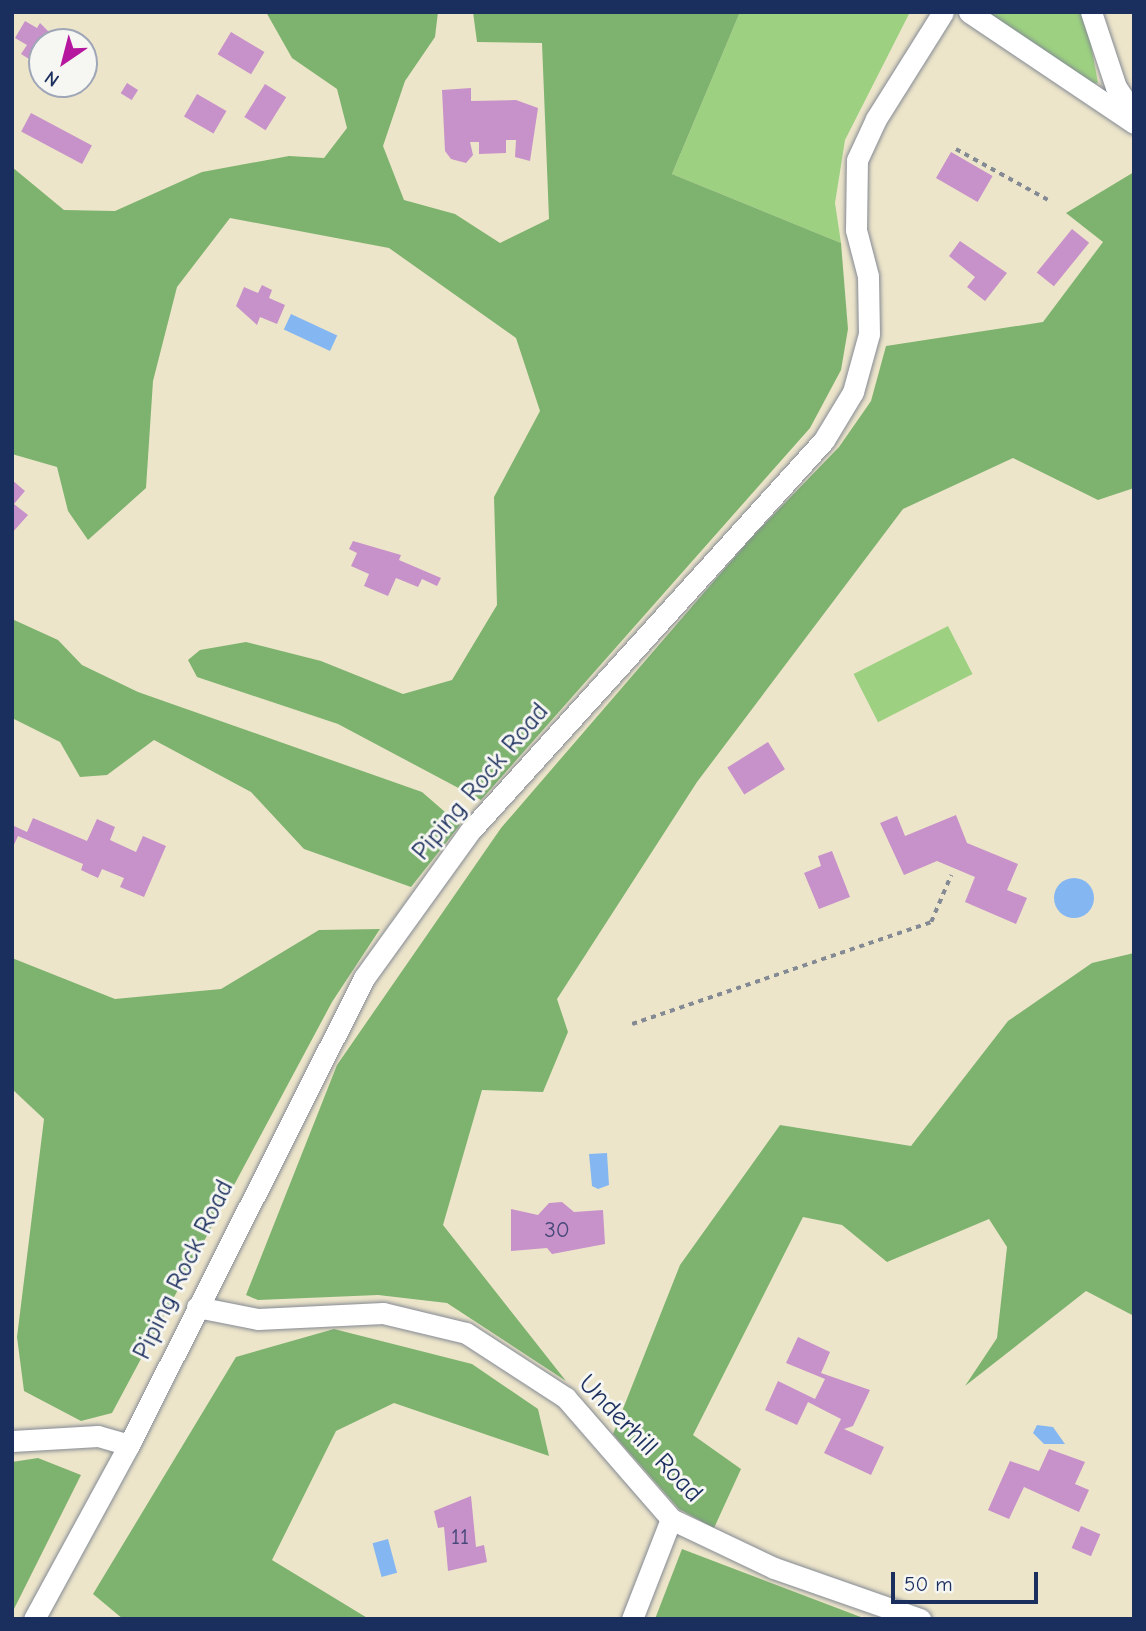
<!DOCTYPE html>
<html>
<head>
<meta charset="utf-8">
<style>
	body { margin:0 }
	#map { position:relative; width:1146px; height:1631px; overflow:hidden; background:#ede5ca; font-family:"Comic Neue",sans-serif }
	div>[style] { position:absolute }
	.green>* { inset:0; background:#9dd181; transform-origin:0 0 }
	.forest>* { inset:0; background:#7eb36f }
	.water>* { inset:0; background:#84b7f1; transform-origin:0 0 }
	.round { border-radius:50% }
	.building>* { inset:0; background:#c791c9; transform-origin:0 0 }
	.path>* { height:3.5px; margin-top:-1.75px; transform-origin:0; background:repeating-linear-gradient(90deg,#848a94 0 5px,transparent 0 10px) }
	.roads { filter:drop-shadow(0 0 2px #848a94) drop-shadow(0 0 2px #848a94) }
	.minor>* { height:21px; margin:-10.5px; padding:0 10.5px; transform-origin:10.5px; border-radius:10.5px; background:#fff }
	span { translate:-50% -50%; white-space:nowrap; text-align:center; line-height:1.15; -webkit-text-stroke:6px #f6f6f2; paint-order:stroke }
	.number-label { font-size:23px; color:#464879 }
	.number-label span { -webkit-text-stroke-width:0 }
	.street-label { font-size:26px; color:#1b2f5e }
	.frame { position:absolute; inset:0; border:14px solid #1b2f5e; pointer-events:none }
	.north { position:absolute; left:28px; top:28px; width:70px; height:70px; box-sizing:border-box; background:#f6f6f2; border:2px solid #9ea6b7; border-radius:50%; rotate:215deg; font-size:19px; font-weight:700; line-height:28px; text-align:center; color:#1b2f5e }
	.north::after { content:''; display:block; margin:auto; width:24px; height:32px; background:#b5179e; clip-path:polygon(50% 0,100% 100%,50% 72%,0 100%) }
	.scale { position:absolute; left:891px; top:1572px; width:147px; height:32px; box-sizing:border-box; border:4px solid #1b2f5e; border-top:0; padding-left:9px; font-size:21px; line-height:24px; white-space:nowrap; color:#1b2f5e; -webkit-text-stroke:5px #f6f6f2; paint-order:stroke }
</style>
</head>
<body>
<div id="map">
	<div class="green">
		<i style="clip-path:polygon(740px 12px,910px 12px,845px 140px,835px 203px,841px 243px,672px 174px)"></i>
		<i style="clip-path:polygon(985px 12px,1085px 12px,1098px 83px,1087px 84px)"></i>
		<i style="left:948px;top:626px;width:54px;height:106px;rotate:63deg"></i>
	</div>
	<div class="forest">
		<i style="clip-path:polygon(266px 12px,438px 12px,435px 37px,405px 81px,383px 146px,404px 200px,455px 214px,500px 243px,549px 219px,542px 43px,477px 42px,473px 12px,740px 12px,672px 174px,841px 243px,848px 329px,841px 370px,810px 428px,481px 800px,338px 724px,197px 677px,188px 660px,200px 650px,246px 642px,321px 661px,403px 694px,452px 680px,497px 605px,494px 497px,540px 411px,516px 338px,389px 248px,230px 218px,177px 287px,153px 381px,146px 488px,88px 540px,68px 511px,57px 467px,12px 454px,12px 167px,64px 210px,115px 211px,202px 172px,289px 156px,324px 158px,347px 128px,337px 89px,292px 58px)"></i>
		<i style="clip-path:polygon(1134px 172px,1134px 488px,1098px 500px,1013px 458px,903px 509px,697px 782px,557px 999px,568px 1032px,543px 1092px,482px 1090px,443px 1225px,566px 1381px,447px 1303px,378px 1295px,258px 1300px,246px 1295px,337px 1065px,501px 828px,752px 537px,839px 447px,871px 401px,886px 346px,1043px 322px,1103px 242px,1066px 213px)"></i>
		<i style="clip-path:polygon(12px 619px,58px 640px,82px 665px,138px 692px,422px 792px,460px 825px,411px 887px,304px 849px,251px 792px,154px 740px,107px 775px,80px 777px,60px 742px,12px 718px)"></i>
		<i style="clip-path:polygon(380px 929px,332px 1002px,112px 1413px,81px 1421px,24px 1391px,17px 1337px,44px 1119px,12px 1089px,12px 958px,115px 999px,221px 989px,319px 930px)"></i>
		<i style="clip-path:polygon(1134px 953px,1134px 1316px,1086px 1291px,965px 1386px,997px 1338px,1007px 1247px,989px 1219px,887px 1262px,842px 1225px,803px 1217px,693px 1435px,741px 1469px,714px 1528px,679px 1509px,613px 1434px,680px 1265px,780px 1125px,911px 1146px,1008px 1021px,1092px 963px)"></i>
		<i style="clip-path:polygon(334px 1329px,472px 1364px,538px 1409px,549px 1456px,394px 1403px,336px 1431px,272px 1560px,369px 1619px,123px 1619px,93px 1594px,236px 1357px)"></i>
		<i style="clip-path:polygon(38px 1458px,81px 1475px,12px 1613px,12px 1462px)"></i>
		<i style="clip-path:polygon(682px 1549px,866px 1619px,655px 1619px)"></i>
	</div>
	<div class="water">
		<i style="left:291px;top:314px;width:51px;height:17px;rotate:25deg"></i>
		<i class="round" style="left:1054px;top:878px;width:40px;height:40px"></i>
		<i style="clip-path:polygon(607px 1153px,609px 1185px,598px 1189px,592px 1186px,589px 1154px)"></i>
		<i style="clip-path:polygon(1037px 1425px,1053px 1427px,1065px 1444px,1044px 1444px,1033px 1433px)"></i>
		<i style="left:388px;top:1539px;width:35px;height:16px;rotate:75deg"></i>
	</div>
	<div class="building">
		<i style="clip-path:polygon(25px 21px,37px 28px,40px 23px,59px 42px,42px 42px,42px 67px,21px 54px,27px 45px,15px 38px)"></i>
		<i style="left:231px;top:32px;width:39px;height:26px;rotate:31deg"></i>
		<i style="left:127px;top:83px;width:13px;height:12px;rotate:32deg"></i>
		<i style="left:265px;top:84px;width:25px;height:39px;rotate:32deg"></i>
		<i style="clip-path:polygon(471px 88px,471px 101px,516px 100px,538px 108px,530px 161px,515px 157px,516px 140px,506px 140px,506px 153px,479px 154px,479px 142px,470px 142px,473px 155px,466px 163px,451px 159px,445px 151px,442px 90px)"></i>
		<i style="left:197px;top:94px;width:34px;height:26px;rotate:30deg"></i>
		<i style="left:31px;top:113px;width:69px;height:21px;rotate:28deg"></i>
		<i style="left:951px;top:152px;width:48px;height:30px;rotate:30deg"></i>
		<i style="left:1072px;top:229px;width:22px;height:56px;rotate:39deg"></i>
		<i style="clip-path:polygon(960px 241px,1007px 273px,985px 301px,967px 287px,975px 277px,949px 256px)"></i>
		<i style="clip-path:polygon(262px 285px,272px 290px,269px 298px,285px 305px,277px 324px,260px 317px,257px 325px,236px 306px,244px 287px,258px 293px)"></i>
		<i style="clip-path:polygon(12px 480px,25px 491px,14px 504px,28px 515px,12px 533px)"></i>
		<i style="clip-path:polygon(353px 541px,401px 555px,399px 560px,441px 578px,437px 586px,422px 579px,418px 587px,396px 578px,388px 596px,364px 586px,369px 574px,351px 566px,357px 553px,349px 549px)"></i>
		<i style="left:768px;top:742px;width:32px;height:48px;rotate:58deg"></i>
		<i style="clip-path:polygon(956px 815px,967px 843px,1018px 864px,1007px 890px,1027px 898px,1016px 924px,965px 902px,975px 877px,937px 861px,904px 875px,880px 823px,897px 816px,905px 836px)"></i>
		<i style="clip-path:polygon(33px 818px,87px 841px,97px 819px,115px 827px,110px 840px,136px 852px,143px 836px,166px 846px,144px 897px,120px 887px,124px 878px,102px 869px,98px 878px,81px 870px,83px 864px,18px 836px,12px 849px,12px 825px,27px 832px)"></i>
		<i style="clip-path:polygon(832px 851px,850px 897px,819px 909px,804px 873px,821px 866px,818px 856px)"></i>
		<i style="clip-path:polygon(562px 1202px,574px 1212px,603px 1210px,605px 1244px,552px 1254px,547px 1248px,511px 1251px,511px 1209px,538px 1215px,549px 1203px)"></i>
		<i style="clip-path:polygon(798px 1337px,830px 1352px,821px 1373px,870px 1390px,853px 1426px,844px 1429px,884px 1447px,871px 1475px,824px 1453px,841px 1419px,808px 1402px,797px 1425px,765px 1410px,778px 1381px,815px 1399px,825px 1379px,786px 1363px)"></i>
		<i style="clip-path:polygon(1049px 1449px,1085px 1462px,1075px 1484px,1089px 1490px,1079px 1512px,1024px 1487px,1009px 1519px,988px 1510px,1010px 1461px,1039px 1471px)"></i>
		<i style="clip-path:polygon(471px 1496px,476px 1547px,484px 1545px,487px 1562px,448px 1571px,444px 1527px,438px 1528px,434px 1511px)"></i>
		<i style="left:1081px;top:1526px;width:21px;height:24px;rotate:23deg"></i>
	</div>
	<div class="path">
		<i style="left:956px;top:149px;width:105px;rotate:29deg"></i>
		<i style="left:632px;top:1024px;width:316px;rotate:-18.8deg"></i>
		<i style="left:931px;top:922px;width:51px;rotate:-66.9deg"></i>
	</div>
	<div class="roads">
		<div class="minor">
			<i style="left:969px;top:12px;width:199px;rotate:33.9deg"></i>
			<i style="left:1091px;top:12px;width:79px;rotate:71.6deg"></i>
			<i style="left:1116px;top:87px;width:32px;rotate:56deg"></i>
			<i style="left:197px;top:1307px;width:62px;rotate:11.1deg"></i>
			<i style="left:258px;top:1319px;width:125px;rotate:-2.7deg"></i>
			<i style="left:383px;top:1313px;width:85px;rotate:13.5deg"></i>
			<i style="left:466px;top:1333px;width:119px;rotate:33deg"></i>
			<i style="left:566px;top:1398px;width:160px;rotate:49deg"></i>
			<i style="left:671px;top:1519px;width:114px;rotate:25.4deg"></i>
			<i style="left:774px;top:1568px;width:155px;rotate:19.3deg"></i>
			<i style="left:12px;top:1441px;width:86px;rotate:-3.3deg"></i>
			<i style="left:98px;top:1436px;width:32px;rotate:16deg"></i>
			<i style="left:34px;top:1619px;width:198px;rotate:-61.4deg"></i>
			<i style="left:129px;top:1445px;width:523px;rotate:-63.29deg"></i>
			<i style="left:364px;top:978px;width:181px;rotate:-54.2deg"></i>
			<i style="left:470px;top:831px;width:527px;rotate:-47.84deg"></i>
			<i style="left:824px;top:440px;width:56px;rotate:-58.9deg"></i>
			<i style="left:853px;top:392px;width:60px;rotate:-74.6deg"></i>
			<i style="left:869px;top:334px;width:58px;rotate:-91deg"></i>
			<i style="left:868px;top:276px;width:48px;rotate:-104.6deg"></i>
			<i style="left:856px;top:230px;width:70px;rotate:-89.2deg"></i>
			<i style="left:857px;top:160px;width:45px;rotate:-65.1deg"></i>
			<i style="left:876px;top:119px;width:126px;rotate:-57.9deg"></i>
			<i style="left:632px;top:1619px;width:107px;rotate:-68.7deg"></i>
		</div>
	</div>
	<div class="number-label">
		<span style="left:557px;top:1230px">30</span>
		<span style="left:460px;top:1537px">11</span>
	</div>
	<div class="street-label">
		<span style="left:481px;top:782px;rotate:-50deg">Piping Rock Road</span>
		<span style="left:184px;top:1270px;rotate:-64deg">Piping Rock Road</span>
		<span style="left:640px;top:1439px;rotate:46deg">Underhill Road</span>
	</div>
	<div class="frame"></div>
	<div class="north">N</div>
	<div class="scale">50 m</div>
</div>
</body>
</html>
